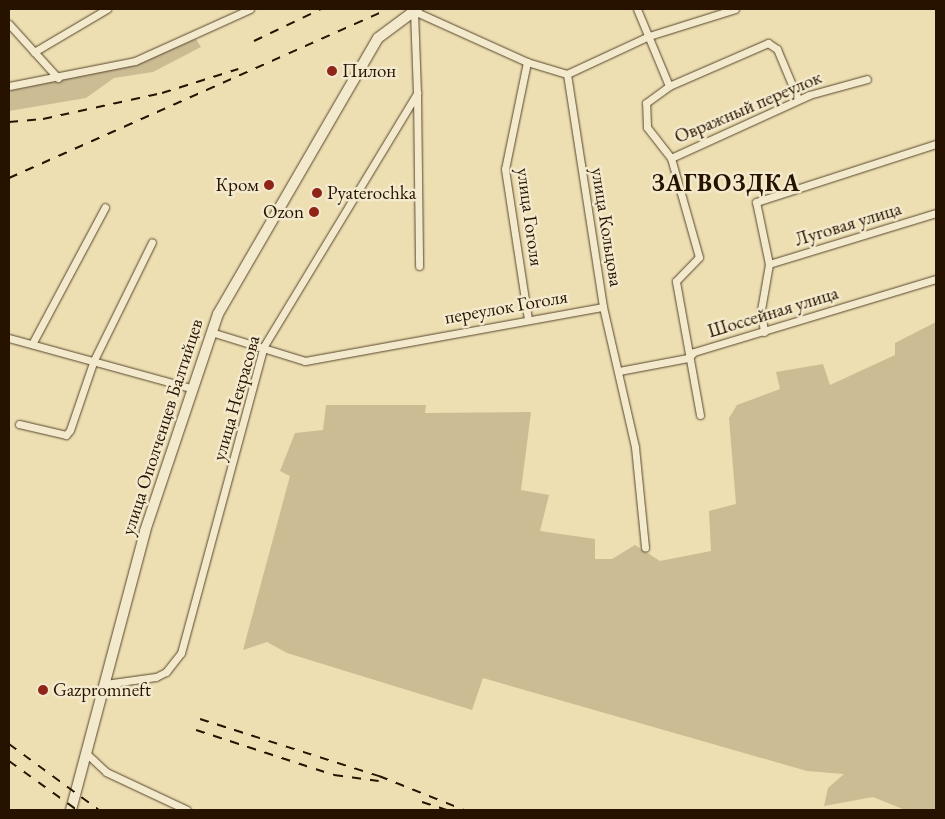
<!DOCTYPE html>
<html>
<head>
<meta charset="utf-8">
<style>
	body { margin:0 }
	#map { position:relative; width:945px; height:819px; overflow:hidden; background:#eddfb2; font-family:"EB Garamond",serif }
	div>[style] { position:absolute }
	.green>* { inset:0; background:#cbbc94 }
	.roads { filter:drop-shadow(0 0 1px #58452c) drop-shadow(0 0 1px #58452c) }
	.street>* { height:7px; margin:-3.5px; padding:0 3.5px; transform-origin:3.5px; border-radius:3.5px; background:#f3eacd }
	.secondary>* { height:10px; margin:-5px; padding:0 5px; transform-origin:5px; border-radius:5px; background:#f3eacd }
	.rail>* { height:2px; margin-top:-1px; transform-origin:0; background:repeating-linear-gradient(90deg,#271200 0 9px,transparent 0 18px) }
	.dots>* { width:14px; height:14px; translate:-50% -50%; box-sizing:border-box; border:2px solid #f3eacd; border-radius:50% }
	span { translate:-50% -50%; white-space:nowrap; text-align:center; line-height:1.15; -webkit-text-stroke:5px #f3eacd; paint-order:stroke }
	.poi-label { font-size:19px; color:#271200 }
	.left { translate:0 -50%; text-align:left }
	.right { translate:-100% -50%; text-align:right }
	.street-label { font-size:19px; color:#271200 }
	.district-label { font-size:24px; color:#271200; font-weight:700; letter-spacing:1px }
	.frame { position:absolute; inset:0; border:10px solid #271200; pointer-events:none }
</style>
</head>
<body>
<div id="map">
	<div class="green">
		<i style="clip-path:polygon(196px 39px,201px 47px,153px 72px,114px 78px,86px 98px,9px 111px,9px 91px,136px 64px)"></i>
		<i style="clip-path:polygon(936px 322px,936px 810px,905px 810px,873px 797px,824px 806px,828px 788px,844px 774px,807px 771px,483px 678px,472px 710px,287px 653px,267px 642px,243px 650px,290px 476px,280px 471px,295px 433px,323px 430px,326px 405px,426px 405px,425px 413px,531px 412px,521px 490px,549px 495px,540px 531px,595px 539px,595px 559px,612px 559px,635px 545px,660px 561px,711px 551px,709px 511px,736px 504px,729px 418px,737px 405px,780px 389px,776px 372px,823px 364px,830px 385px,895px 355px,895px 343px)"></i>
	</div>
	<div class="roads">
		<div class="street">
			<i style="left:637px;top:9px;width:83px;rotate:67.4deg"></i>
			<i style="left:9px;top:24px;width:73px;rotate:47.8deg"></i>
			<i style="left:34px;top:52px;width:85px;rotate:-30.5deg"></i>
			<i style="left:527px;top:62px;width:109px;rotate:101.6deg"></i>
			<i style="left:505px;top:169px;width:152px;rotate:81.3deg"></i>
			<i style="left:567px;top:74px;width:90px;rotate:-24.9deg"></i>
			<i style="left:649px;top:36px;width:90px;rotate:-17.4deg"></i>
			<i style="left:9px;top:86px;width:128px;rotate:-11.2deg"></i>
			<i style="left:135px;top:61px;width:126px;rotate:-24.3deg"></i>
			<i style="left:417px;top:93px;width:173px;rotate:89.3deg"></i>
			<i style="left:671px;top:158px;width:152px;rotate:-24.5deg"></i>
			<i style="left:809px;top:95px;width:60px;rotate:-15.4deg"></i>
			<i style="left:769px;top:264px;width:175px;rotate:-17deg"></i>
			<i style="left:211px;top:332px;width:98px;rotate:17.1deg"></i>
			<i style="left:305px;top:361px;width:303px;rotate:-10.3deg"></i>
			<i style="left:764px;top:332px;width:22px;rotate:-98deg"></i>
			<i style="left:761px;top:310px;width:47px;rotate:-80.1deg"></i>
			<i style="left:769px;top:264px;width:63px;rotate:-101.8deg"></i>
			<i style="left:756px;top:202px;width:189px;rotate:-17.9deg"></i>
			<i style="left:9px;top:338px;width:188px;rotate:15.4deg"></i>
			<i style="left:32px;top:344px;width:155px;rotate:-61.9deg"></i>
			<i style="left:619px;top:371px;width:70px;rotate:-10.7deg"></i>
			<i style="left:688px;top:358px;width:8px;rotate:-45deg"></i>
			<i style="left:694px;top:352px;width:253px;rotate:-16.8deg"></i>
			<i style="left:700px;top:415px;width:136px;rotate:-100.2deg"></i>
			<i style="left:676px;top:281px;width:33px;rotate:-46deg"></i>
			<i style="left:699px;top:257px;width:103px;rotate:-105.8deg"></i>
			<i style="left:671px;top:158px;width:39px;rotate:-128deg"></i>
			<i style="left:647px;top:127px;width:24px;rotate:-92deg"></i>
			<i style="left:646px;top:103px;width:29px;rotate:-36deg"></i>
			<i style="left:669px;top:86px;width:108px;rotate:-23.5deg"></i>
			<i style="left:768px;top:43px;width:11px;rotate:34deg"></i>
			<i style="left:777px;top:49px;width:54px;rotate:67.2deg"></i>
			<i style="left:19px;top:424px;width:48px;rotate:13.2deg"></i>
			<i style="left:66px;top:435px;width:6px;rotate:-51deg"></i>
			<i style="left:70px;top:430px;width:74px;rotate:-71.1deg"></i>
			<i style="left:94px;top:360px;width:131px;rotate:-63.8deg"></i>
			<i style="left:105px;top:684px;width:51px;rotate:-7.8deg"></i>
			<i style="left:156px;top:677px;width:11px;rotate:-27deg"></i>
			<i style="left:166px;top:672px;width:24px;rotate:-52deg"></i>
			<i style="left:181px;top:653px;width:318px;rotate:-74.9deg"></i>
			<i style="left:264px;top:346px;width:296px;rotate:-58.8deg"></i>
			<i style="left:417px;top:93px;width:82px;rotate:-92.1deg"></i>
			<i style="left:414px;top:11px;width:124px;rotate:24.3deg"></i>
			<i style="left:527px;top:62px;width:42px;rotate:16.7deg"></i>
			<i style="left:567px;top:74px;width:236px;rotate:81.2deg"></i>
			<i style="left:603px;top:307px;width:144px;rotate:77.1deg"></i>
			<i style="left:635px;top:447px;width:101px;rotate:84.3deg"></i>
			<i style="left:87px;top:754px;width:26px;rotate:43deg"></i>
			<i style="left:106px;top:772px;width:89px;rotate:25.1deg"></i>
		</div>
		<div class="secondary">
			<i style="left:71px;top:810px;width:289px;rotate:-75.1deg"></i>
			<i style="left:145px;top:531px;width:229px;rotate:-71.4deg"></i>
			<i style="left:218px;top:314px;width:319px;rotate:-59.9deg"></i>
			<i style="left:378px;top:38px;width:49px;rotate:-36.6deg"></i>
		</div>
	</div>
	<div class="rail">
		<i style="left:254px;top:41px;width:74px;rotate:-25.5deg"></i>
		<i style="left:9px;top:122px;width:34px;rotate:-5deg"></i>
		<i style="left:43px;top:119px;width:122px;rotate:-12.3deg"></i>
		<i style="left:162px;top:93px;width:80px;rotate:-17.5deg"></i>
		<i style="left:9px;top:178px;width:415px;rotate:-24deg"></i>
		<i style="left:200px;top:719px;width:188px;rotate:17.7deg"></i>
		<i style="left:379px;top:776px;width:92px;rotate:21.8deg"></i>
		<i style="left:196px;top:730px;width:145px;rotate:18.1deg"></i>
		<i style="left:334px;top:775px;width:45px;rotate:7.6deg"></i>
		<i style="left:9px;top:744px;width:112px;rotate:36.3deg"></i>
		<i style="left:9px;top:761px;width:84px;rotate:35.8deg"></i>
		<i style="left:422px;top:802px;width:26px;rotate:18deg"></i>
	</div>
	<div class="dots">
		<i style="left:332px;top:71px;background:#8f2418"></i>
		<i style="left:269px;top:185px;background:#8f2418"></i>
		<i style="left:317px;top:193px;background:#8f2418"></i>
		<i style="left:314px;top:212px;background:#8f2418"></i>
		<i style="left:43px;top:690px;background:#8f2418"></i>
	</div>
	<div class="poi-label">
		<span class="left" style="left:342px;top:71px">Пилон</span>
		<span class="right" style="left:259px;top:185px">Кром</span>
		<span class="left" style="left:327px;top:193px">Pyaterochka</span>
		<span class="right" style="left:304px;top:212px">Ozon</span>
		<span class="left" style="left:53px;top:690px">Gazpromneft</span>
	</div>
	<div class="street-label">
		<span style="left:748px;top:107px;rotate:-23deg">Овражный переулок</span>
		<span style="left:530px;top:217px;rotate:82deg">улица Гоголя</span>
		<span style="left:848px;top:224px;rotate:-17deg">Луговая улица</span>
		<span style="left:607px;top:227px;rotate:81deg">улица Кольцова</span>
		<span style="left:506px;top:307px;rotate:-10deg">переулок Гоголя</span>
		<span style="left:773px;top:312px;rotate:-17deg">Шоссейная улица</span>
		<span style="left:236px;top:398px;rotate:-74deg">улица Некрасова</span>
		<span style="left:162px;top:427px;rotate:-72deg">улица Ополченцев Балтийцев</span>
	</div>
	<div class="district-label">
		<span style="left:726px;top:183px">ЗАГВОЗДКА</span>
	</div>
	<div class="frame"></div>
</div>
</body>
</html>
